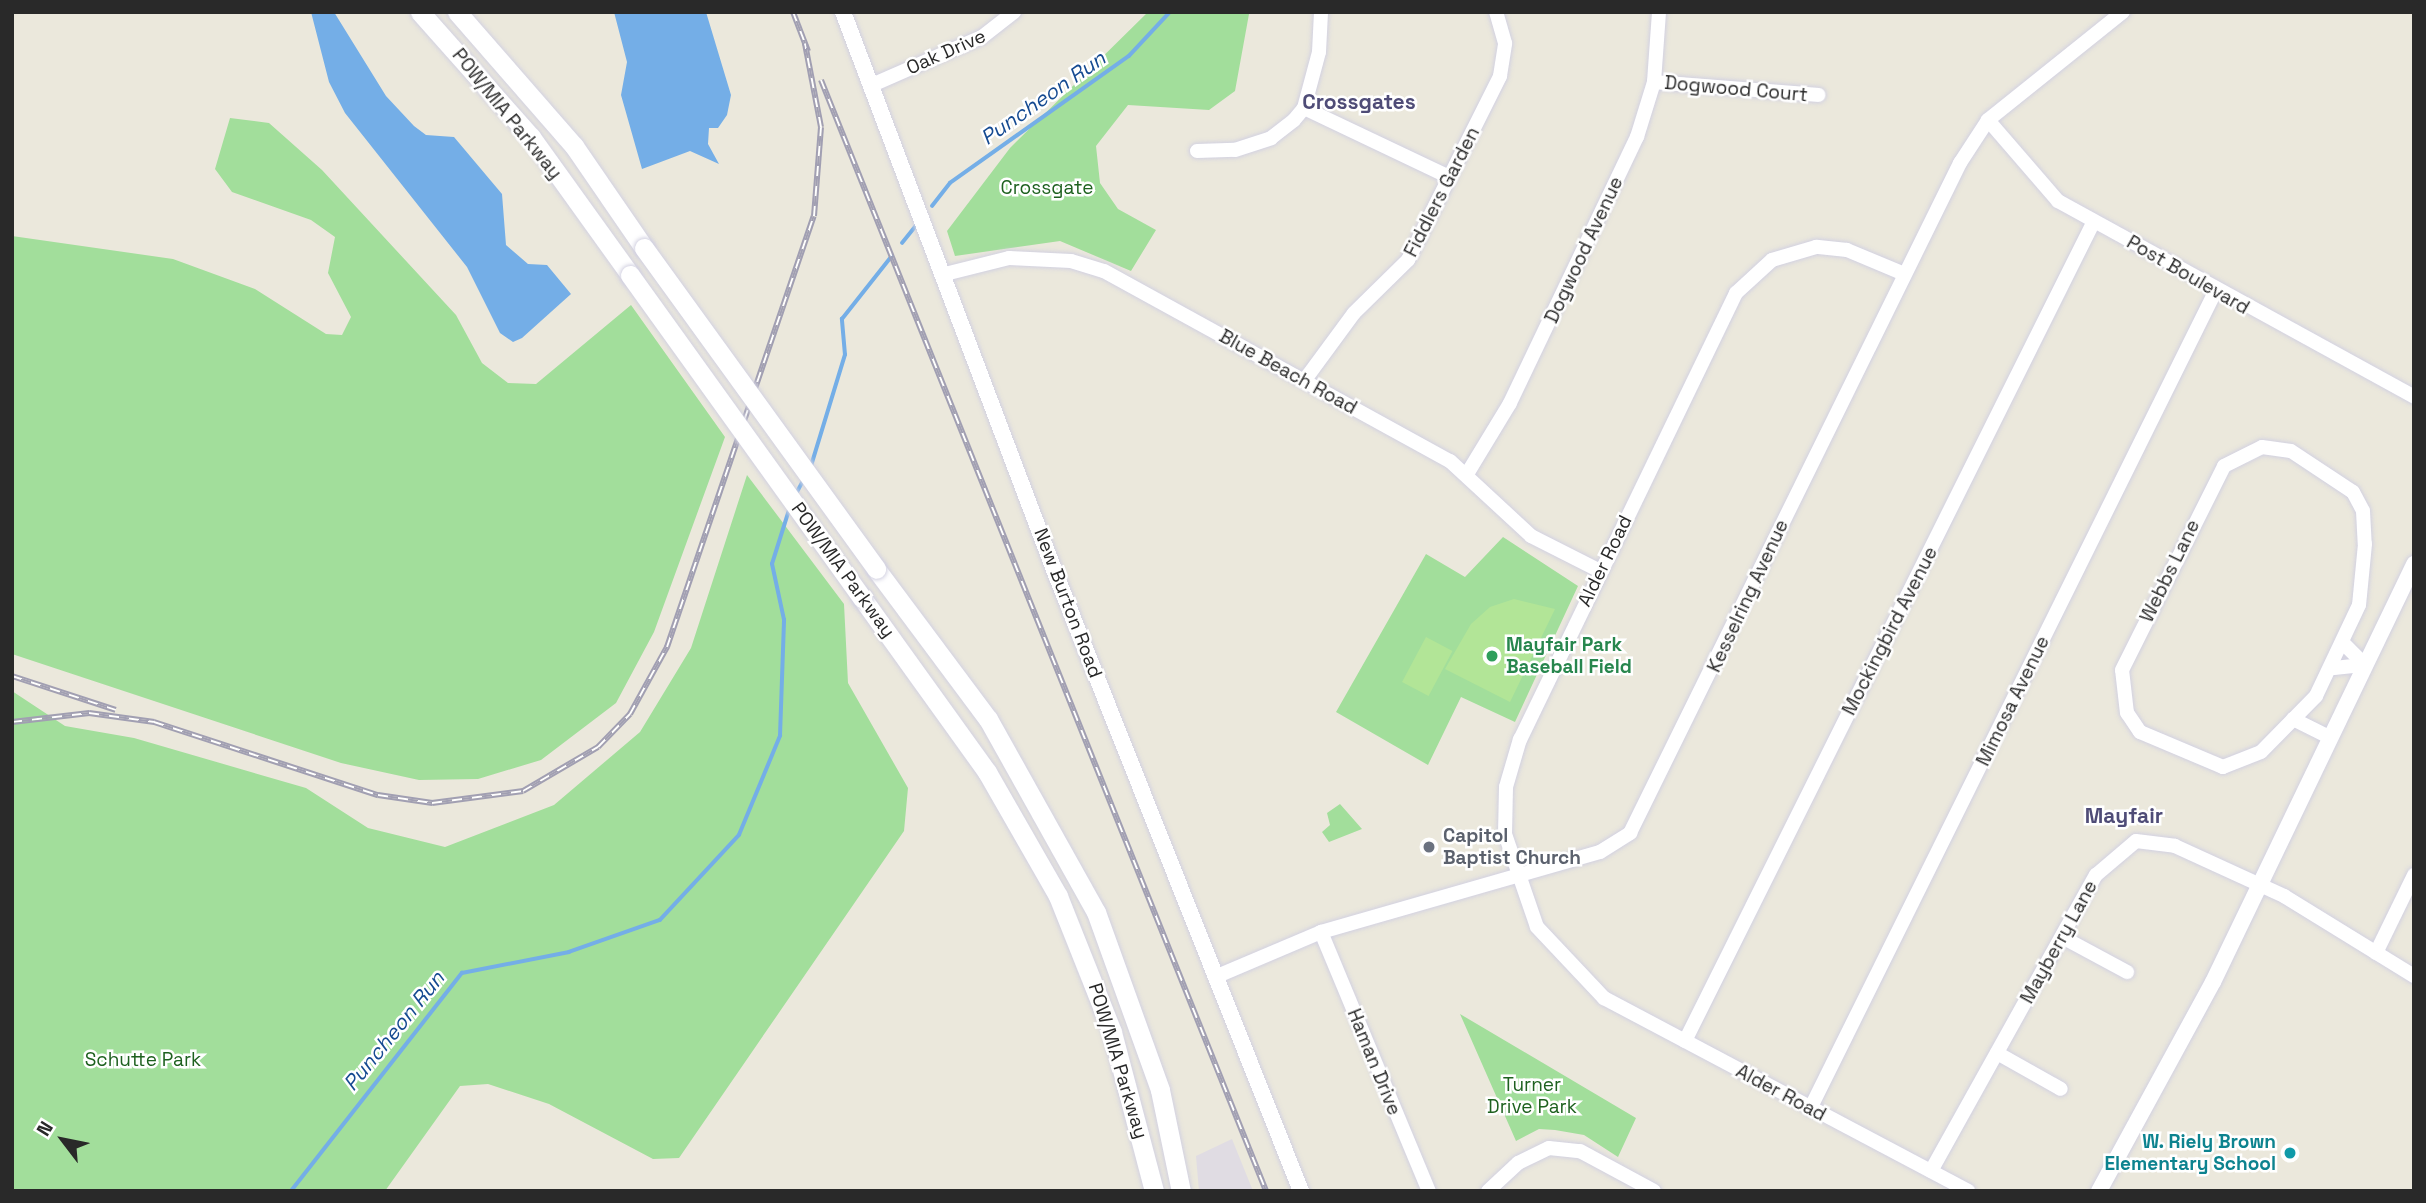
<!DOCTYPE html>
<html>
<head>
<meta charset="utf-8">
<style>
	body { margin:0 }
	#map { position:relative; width:2426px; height:1203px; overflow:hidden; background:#ebe8dc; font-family:"Space Grotesk",sans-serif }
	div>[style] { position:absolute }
	.industrial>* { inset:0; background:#e0dce3 }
	.green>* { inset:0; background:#a2de9b }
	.pitch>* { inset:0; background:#b2e597; transform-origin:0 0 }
	.water>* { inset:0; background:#74aee7 }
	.stream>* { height:3.5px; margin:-1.75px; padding:0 1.75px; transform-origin:1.75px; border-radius:1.75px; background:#74aee7 }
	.roads { filter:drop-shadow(0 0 2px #d2d1e1) drop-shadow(0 0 2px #d2d1e1) }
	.minor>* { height:14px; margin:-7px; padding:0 7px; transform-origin:7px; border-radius:7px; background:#fff }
	.tertiary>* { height:16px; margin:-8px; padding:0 8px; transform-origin:8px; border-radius:8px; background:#fff }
	.secondary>* { height:19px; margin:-9.5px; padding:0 9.5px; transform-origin:9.5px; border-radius:9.5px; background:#fff }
	.rail>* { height:6px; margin-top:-3px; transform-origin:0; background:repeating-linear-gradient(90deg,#fff 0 10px,#a19fb2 0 20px); box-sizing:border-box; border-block:2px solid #a19fb2 }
	.bridges { filter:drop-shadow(0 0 2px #d2d1e1) drop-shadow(0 0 2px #d2d1e1) }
	.secondary-bridge>* { height:19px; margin:-9.5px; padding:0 9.5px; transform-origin:9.5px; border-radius:9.5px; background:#fff }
	.dots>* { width:19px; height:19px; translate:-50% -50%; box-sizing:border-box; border:4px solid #fff; border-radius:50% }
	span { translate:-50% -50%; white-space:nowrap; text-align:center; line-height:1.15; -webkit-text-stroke:5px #fff; paint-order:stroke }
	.street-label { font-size:19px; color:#292929 }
	.park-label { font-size:19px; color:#1e611f }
	.leisure-label { font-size:19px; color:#27864d; font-weight:700 }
	.left { translate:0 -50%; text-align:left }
	.worship-label { font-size:19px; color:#5b616d; font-weight:700 }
	.culture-label { font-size:19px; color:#0d838f; font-weight:700 }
	.right { translate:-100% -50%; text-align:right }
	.water-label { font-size:21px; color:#154a91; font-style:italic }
	.neighbourhood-label { font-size:21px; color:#4f4c77; font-weight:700 }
	.frame { position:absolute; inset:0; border:14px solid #292929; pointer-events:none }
	.north { position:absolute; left:28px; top:1105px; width:70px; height:70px; -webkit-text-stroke:5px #fff; paint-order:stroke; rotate:302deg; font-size:19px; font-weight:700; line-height:28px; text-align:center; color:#292929 }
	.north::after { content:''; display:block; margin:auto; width:24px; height:32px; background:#292929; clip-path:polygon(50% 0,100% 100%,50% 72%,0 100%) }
</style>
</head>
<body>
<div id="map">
	<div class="industrial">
		<i style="clip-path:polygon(1232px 1139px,1253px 1191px,1199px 1191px,1196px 1156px)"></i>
	</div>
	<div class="green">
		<i style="clip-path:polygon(1148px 12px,1249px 14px,1235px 91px,1209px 110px,1128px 105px,1096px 146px,1100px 183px,1118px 209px,1156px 230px,1131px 271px,1060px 241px,955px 256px,947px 231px,1010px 148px)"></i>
		<i style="clip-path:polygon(230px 118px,269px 123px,322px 170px,456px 315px,482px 363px,508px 383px,536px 384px,631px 305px,725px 437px,654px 632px,616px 703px,541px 760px,478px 779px,419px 780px,341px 763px,12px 654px,12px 236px,173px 259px,255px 289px,326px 334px,342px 335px,351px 317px,328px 273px,335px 237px,311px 220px,232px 192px,215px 169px)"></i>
		<i style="clip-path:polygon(747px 475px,844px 604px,848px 683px,908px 788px,904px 831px,679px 1158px,653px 1159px,549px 1104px,488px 1084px,460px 1086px,385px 1191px,12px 1191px,12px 691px,65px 726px,134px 738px,306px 788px,368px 828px,445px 847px,554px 805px,640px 732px,691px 648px)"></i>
		<i style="clip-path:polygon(1503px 537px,1578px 586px,1515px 722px,1461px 697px,1428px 765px,1336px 712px,1426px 554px,1465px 577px)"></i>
		<i style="clip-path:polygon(1340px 804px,1362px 829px,1329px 842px,1322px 832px,1330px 825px,1327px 813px)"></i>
		<i style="clip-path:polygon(1460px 1014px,1636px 1118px,1618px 1157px,1584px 1135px,1555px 1130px,1539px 1129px,1516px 1141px)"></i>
	</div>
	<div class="pitch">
		<i style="clip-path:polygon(1514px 599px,1555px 609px,1510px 702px,1445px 669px,1471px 624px,1490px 607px)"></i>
		<i style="left:1426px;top:637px;width:30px;height:51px;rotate:28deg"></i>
	</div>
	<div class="water">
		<i style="clip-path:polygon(311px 12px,334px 12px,386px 96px,414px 126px,426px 135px,454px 137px,502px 194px,506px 245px,528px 264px,547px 265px,571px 294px,522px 338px,513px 342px,500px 333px,467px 267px,345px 113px,329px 82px)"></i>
		<i style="clip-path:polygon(614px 12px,706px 12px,731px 95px,727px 115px,718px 128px,709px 128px,708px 144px,719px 164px,690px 151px,642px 169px,621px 95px,627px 62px)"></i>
	</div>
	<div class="stream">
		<i style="left:932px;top:206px;width:29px;rotate:-52deg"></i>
		<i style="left:950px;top:183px;width:219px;rotate:-35.4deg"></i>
		<i style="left:1129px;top:56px;width:60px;rotate:-47deg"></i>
		<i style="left:902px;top:243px;width:26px;rotate:-51deg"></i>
		<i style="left:811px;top:466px;width:116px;rotate:-73deg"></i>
		<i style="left:845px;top:355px;width:36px;rotate:-95deg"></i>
		<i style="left:842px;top:319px;width:80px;rotate:-51.6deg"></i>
		<i style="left:796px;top:494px;width:17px;rotate:-62deg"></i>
		<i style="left:291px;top:1191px;width:277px;rotate:-51.9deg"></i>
		<i style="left:462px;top:973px;width:109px;rotate:-11.1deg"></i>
		<i style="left:569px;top:952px;width:96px;rotate:-19.4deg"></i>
		<i style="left:660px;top:920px;width:116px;rotate:-47.1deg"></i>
		<i style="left:739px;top:835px;width:107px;rotate:-67.5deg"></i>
		<i style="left:780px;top:736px;width:116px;rotate:-88deg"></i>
		<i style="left:784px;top:620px;width:57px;rotate:-102.1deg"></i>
		<i style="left:772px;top:564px;width:60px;rotate:-72.5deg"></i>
	</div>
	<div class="roads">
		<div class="minor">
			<i style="left:1654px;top:82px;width:165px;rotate:4.5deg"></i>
			<i style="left:872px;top:85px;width:120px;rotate:-23.6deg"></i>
			<i style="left:982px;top:37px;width:41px;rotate:-38deg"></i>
			<i style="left:1304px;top:108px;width:161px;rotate:25.4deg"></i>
			<i style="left:1988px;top:120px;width:107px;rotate:49.2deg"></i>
			<i style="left:2058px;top:201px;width:406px;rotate:28.8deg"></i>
			<i style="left:1197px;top:151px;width:38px;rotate:-2deg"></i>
			<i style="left:1235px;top:150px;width:38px;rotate:-18deg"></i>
			<i style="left:1271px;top:138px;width:29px;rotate:-38deg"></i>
			<i style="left:1294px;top:120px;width:16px;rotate:-50deg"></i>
			<i style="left:1304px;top:108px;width:58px;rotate:-75deg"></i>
			<i style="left:1319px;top:52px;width:40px;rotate:-87.1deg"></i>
			<i style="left:1902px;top:273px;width:60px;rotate:-157.3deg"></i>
			<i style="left:1847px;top:250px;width:31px;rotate:-174deg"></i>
			<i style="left:1816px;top:247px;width:46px;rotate:163.5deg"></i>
			<i style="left:1772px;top:260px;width:49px;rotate:137.5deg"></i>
			<i style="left:1736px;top:293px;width:496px;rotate:115.8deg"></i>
			<i style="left:1520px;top:739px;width:50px;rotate:106.3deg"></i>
			<i style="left:1506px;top:787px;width:47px;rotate:91.2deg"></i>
			<i style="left:1505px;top:834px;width:98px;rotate:71deg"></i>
			<i style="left:1537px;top:927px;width:98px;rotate:46.7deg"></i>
			<i style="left:1604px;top:998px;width:412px;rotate:27.9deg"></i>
			<i style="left:945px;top:274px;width:66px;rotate:-14deg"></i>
			<i style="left:1009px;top:258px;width:62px;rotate:2.8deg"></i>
			<i style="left:1071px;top:261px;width:34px;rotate:17deg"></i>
			<i style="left:1104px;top:271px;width:395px;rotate:28.8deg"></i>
			<i style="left:1450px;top:461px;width:110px;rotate:42.8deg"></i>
			<i style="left:1531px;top:536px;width:77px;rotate:26.9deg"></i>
			<i style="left:1304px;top:381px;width:84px;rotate:-53.7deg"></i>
			<i style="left:1354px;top:313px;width:76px;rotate:-44.5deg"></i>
			<i style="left:1408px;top:260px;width:206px;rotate:-63.4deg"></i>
			<i style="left:1500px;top:76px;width:33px;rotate:-81deg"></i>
			<i style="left:1505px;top:43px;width:32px;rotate:-106deg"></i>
			<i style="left:2262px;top:447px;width:29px;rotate:8deg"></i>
			<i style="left:2291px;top:451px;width:74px;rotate:33.5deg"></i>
			<i style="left:2353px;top:492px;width:21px;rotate:62deg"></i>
			<i style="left:2363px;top:511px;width:33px;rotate:87deg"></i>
			<i style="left:2365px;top:544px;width:61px;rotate:95.6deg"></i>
			<i style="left:2359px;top:605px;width:101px;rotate:115.3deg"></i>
			<i style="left:2316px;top:696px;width:78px;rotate:134.5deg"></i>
			<i style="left:2261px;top:752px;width:41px;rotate:158.5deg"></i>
			<i style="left:2223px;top:767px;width:90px;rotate:-157.1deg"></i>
			<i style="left:2140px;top:732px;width:23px;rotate:-124deg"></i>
			<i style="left:2127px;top:713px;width:43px;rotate:-96.6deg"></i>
			<i style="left:2122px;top:670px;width:228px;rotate:-63.4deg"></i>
			<i style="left:2224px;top:466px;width:42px;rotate:-26.6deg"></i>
			<i style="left:1467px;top:474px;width:83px;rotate:-58.8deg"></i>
			<i style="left:1510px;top:403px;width:295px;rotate:-64.5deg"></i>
			<i style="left:1637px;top:137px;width:58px;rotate:-72.8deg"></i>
			<i style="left:1654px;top:82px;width:70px;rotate:-85.9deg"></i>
			<i style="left:2334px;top:668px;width:31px;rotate:-6deg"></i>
			<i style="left:2365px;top:665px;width:30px;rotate:-135deg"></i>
			<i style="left:2293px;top:719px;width:42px;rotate:26.6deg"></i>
			<i style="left:1321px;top:932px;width:281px;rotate:67.4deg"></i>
			<i style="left:2062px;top:937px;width:74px;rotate:28.3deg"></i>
			<i style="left:2376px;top:953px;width:87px;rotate:-64deg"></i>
			<i style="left:1215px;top:977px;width:115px;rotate:-23deg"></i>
			<i style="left:1321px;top:932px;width:290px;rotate:-16deg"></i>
			<i style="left:1600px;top:852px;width:36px;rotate:-32deg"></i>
			<i style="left:1630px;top:833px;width:747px;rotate:-63.78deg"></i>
			<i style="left:1960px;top:163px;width:51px;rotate:-56.9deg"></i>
			<i style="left:1988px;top:120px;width:173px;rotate:-38.7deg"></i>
			<i style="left:1685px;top:1041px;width:916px;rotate:-63.49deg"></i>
			<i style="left:1997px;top:1053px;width:73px;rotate:29.4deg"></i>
			<i style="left:1810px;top:1109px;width:912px;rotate:-63.63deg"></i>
			<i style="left:1931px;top:1171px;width:339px;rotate:-60.9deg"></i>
			<i style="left:2096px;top:875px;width:52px;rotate:-40.4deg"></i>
			<i style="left:2136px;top:841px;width:39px;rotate:7deg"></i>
			<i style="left:2175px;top:846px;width:120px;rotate:24.6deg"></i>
			<i style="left:2284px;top:896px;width:153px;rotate:31.6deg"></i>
			<i style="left:1488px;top:1191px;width:41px;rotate:-43deg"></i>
			<i style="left:1518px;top:1163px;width:34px;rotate:-26deg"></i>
			<i style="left:1549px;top:1148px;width:31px;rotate:6deg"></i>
			<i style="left:1580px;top:1151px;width:84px;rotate:28.4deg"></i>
		</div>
		<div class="tertiary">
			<i style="left:843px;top:12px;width:602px;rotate:69.28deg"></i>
			<i style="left:1056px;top:575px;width:663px;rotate:68.31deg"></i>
			<i style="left:2099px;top:1191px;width:238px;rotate:-61.4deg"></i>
			<i style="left:2213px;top:982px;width:464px;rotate:-64.3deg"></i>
		</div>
		<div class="secondary">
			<i style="left:420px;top:12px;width:167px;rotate:48.4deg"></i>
			<i style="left:531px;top:137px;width:170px;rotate:54.3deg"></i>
			<i style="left:457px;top:12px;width:178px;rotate:48.9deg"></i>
			<i style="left:574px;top:146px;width:124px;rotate:55.5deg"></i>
			<i style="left:876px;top:569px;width:187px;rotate:53.3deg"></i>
			<i style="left:988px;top:719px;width:221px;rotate:60.8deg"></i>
			<i style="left:1096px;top:912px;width:189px;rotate:70.2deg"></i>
			<i style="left:1160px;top:1090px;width:103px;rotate:78.3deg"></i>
			<i style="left:862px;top:598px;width:214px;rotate:54.3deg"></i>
			<i style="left:987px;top:772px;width:143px;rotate:60.2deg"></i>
			<i style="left:1058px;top:896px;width:146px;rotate:68.3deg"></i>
			<i style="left:1112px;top:1032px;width:164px;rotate:75.2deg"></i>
		</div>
	</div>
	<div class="rail">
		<i style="left:793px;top:12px;width:42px;rotate:69deg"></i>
		<i style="left:821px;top:80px;width:1197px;rotate:68.17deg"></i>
		<i style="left:12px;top:676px;width:109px;rotate:18.1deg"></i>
		<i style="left:12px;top:722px;width:78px;rotate:-6.7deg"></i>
		<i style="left:89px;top:713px;width:66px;rotate:7.9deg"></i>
		<i style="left:154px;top:722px;width:236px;rotate:18.1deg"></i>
		<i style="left:378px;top:795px;width:55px;rotate:8.4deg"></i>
		<i style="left:432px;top:803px;width:92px;rotate:-7.5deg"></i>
		<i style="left:523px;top:791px;width:87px;rotate:-30.4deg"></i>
		<i style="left:598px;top:747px;width:46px;rotate:-45.9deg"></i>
		<i style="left:630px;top:714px;width:77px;rotate:-61.1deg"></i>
		<i style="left:667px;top:647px;width:455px;rotate:-71.2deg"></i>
		<i style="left:814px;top:216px;width:89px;rotate:-85.5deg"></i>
		<i style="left:821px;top:127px;width:85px;rotate:-100.9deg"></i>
	</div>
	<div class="bridges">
		<div class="secondary-bridge">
			<i style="left:644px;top:248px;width:396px;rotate:54.1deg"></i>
			<i style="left:630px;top:275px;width:398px;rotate:54.3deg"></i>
		</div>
	</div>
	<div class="dots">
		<i style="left:1492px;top:656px;background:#2e9e5b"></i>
		<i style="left:1429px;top:847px;background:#6b7280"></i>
		<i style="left:2290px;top:1153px;background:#0f9aa8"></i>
	</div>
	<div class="street-label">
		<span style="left:946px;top:52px;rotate:-24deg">Oak Drive</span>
		<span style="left:1736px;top:89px;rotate:5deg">Dogwood Court</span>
		<span style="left:507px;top:114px;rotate:51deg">POW/MIA Parkway</span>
		<span style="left:1442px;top:192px;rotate:-63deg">Fiddlers Garden</span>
		<span style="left:1584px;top:250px;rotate:-65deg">Dogwood Avenue</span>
		<span style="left:2188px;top:275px;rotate:30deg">Post Boulevard</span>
		<span style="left:1288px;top:372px;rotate:29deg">Blue Beach Road</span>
		<span style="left:1605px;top:561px;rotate:-64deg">Alder Road</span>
		<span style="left:843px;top:570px;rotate:54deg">POW/MIA Parkway</span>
		<span style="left:2170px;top:571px;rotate:-64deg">Webbs Lane</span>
		<span style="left:1748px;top:596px;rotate:-65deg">Kesselring Avenue</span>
		<span style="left:1068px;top:603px;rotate:69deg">New Burton Road</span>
		<span style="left:1890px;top:631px;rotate:-63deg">Mockingbird Avenue</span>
		<span style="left:2013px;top:701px;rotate:-64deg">Mimosa Avenue</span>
		<span style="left:2059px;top:942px;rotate:-61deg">Mayberry Lane</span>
		<span style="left:1118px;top:1061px;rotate:73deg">POW/MIA Parkway</span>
		<span style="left:1374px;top:1062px;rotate:68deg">Haman Drive</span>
		<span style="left:1781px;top:1093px;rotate:28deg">Alder Road</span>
	</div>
	<div class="park-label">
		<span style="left:1047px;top:188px">Crossgate</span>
		<span style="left:143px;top:1060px">Schutte Park</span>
		<span style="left:1532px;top:1096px">Turner<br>Drive Park</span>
	</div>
	<div class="leisure-label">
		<span class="left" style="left:1506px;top:656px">Mayfair Park<br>Baseball Field</span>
	</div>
	<div class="worship-label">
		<span class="left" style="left:1443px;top:847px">Capitol<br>Baptist Church</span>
	</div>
	<div class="culture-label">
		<span class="right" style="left:2276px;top:1153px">W. Riely Brown<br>Elementary School</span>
	</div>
	<div class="water-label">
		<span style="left:1043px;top:98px;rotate:-35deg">Puncheon Run</span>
		<span style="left:394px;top:1031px;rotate:-51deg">Puncheon Run</span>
	</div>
	<div class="neighbourhood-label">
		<span style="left:1359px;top:102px">Crossgates</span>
		<span style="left:2124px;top:816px">Mayfair</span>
	</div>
	<div class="frame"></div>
	<div class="north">N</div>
</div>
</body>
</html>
